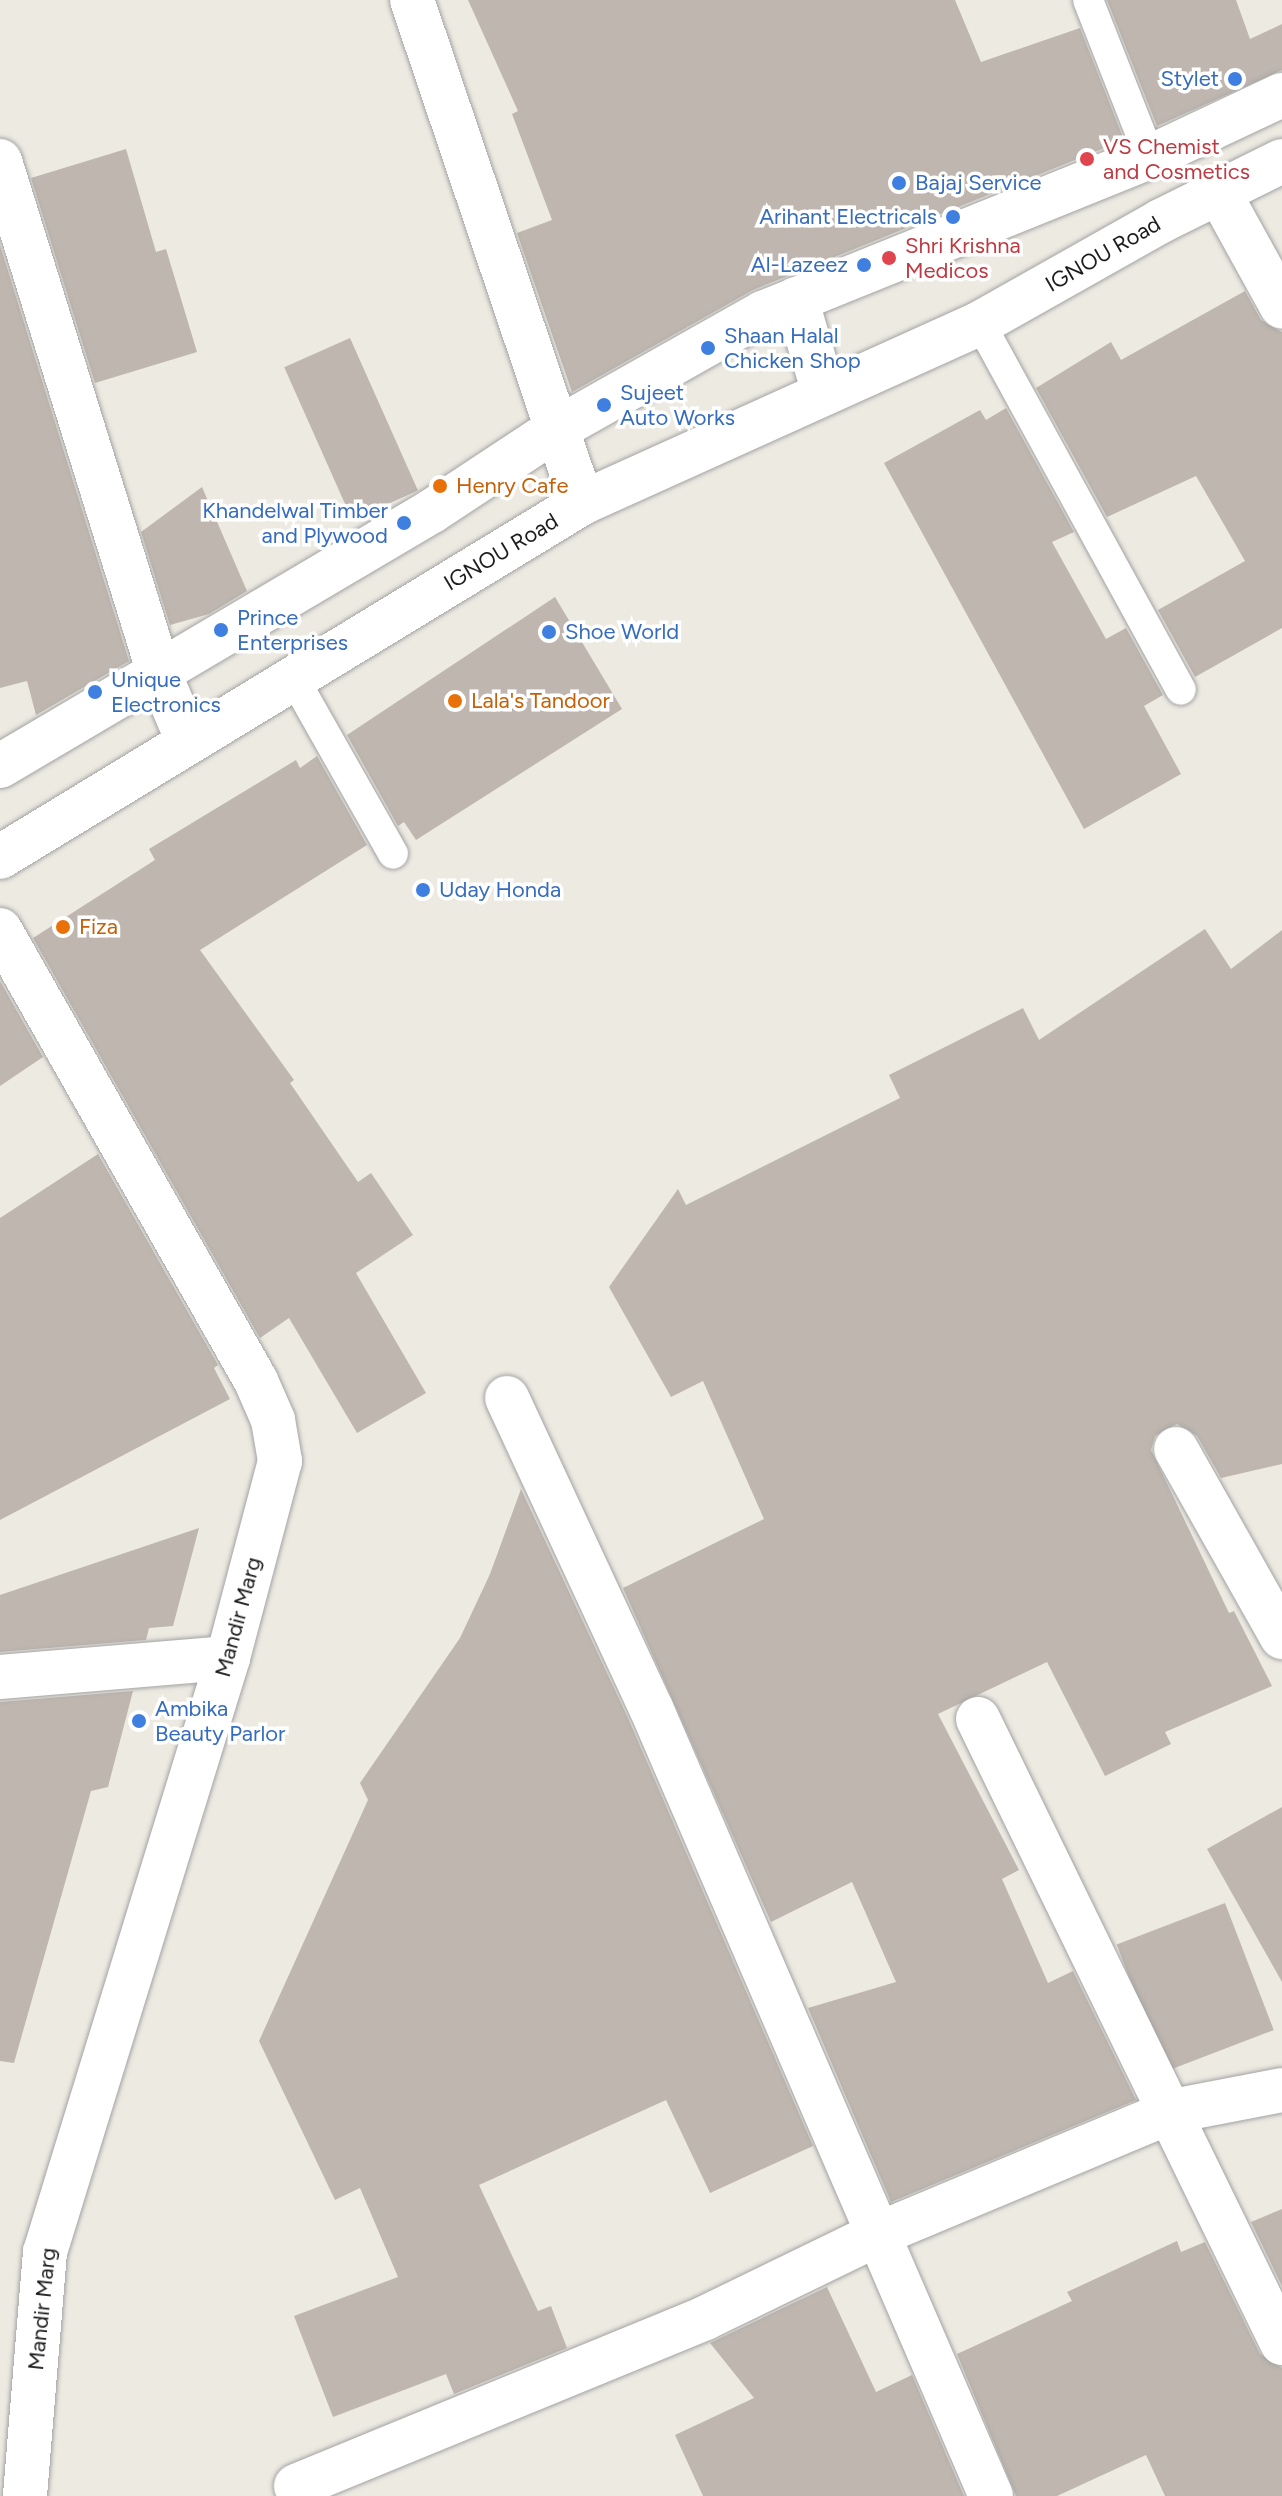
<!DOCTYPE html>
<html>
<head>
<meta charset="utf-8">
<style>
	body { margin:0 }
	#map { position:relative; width:1282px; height:2496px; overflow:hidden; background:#edeae2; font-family:Figtree,sans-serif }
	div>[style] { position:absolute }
	.building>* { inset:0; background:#beb6af; transform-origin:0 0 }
	.roads { filter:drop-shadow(0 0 2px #a3a3a3) drop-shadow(0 0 2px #a3a3a3) }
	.service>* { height:30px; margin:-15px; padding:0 15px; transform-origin:15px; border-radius:15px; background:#fff }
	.minor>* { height:44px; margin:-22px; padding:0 22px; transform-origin:22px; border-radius:22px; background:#fff }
	.tertiary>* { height:44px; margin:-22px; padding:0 22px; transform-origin:22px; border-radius:22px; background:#fff }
	.dots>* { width:22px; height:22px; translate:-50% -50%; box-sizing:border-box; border:4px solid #fff; border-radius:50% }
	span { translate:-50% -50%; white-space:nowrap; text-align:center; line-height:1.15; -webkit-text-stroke:7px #fff; paint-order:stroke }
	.shop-label { font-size:22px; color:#366cbe }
	.right { translate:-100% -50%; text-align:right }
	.left { translate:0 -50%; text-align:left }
	.health-label { font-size:22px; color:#be3a42 }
	.street-label { font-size:22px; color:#1c1c1c }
	.food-label { font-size:22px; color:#c56008 }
</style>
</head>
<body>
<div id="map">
	<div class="building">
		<i style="clip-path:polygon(468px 0,955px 0,981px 62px,1080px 28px,1124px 140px,753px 290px,572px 392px,517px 233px,552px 220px,512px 114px,518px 111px)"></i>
		<i style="clip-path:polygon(1107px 0,1236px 0,1250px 39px,1282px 24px,1282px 70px,1157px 126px)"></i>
		<i style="clip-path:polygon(126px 149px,156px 252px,166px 249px,197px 352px,95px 383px,31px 178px)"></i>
		<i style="clip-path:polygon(0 245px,129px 661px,36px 715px,27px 681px,0 688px)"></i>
		<i style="clip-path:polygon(1245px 291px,1261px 320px,1282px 332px,1282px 628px,1195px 677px,1158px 610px,1245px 561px,1196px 476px,1107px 517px,1036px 388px,1111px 342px,1121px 360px)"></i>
		<i style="left:350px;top:338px;width:167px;height:72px;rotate:66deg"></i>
		<i style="clip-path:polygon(1006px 408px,1074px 532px,1052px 542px,1106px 639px,1126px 628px,1163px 695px,1144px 706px,1181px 774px,1084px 829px,884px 463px,980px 410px,986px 420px)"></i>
		<i style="clip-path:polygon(202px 487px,247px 591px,209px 614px,170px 625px,141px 532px)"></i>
		<i style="clip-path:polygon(555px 597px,622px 709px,416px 840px,404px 822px,398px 826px,347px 735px)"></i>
		<i style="clip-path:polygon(317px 756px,367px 845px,200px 950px,294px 1080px,290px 1083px,358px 1182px,371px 1173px,413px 1235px,356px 1273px,426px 1393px,357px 1433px,289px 1318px,260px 1338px,33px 938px,155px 860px,149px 849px,296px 760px,300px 768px)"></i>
		<i style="clip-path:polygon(1205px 929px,1231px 969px,1282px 930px,1282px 1464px,1221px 1478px,1197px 1436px,1177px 1424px,1155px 1436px,1151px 1450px,1229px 1613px,1234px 1611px,1272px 1686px,1165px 1732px,1171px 1744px,1105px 1776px,1047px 1662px,938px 1714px,1019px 1870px,1002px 1879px,1048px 1983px,1073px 1971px,1136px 2100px,891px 2202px,808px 2008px,896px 1982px,852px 1882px,771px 1922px,623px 1588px,764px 1519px,703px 1381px,671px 1397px,609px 1287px,678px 1189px,686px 1205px,900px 1098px,889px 1075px,1023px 1008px,1039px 1040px)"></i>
		<i style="clip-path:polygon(0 981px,43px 1057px,0 1086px)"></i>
		<i style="clip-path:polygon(98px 1154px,218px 1365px,214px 1368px,230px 1399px,0 1520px,0 1218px)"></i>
		<i style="clip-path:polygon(521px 1489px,628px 1718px,813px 2146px,710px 2193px,666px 2100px,479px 2185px,538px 2311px,551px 2306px,567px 2348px,454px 2394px,446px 2374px,333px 2417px,294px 2316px,398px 2277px,360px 2188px,335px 2200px,259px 2041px,368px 1800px,360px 1783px,460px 1638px,490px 1574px)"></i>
		<i style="clip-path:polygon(199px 1528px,173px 1626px,149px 1628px,146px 1640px,0 1652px,0 1595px)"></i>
		<i style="clip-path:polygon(133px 1691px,108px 1787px,91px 1791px,14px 2063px,0 2061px,0 1702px)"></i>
		<i style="clip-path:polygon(1282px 1807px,1282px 1982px,1207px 1849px)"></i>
		<i style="left:1225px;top:1903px;width:136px;height:116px;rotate:69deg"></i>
		<i style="clip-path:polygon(1282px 2209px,1282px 2286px,1251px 2222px)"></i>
		<i style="clip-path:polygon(1177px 2241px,1181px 2252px,1205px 2242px,1260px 2354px,1282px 2368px,1282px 2496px,1165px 2496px,1146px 2455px,1057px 2496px,1016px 2496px,957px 2354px,1072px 2301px,1067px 2292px)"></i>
		<i style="clip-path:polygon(827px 2287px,876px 2392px,912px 2375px,964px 2496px,703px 2496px,675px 2435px,754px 2398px,710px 2343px)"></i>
	</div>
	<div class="roads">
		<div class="service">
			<i style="left:1088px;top:0;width:169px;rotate:68.5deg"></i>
			<i style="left:980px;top:323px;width:418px;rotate:61.3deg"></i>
			<i style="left:293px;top:677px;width:203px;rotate:60.5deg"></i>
		</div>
		<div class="minor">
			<i style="left:412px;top:0;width:531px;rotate:71.33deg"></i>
			<i style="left:0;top:161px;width:536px;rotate:72.75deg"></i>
			<i style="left:159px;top:673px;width:72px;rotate:67deg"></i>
			<i style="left:1218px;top:191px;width:132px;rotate:61.1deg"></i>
			<i style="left:0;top:930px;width:519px;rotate:60.42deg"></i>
			<i style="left:256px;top:1381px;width:43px;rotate:66.4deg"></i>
			<i style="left:273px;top:1420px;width:42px;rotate:80.3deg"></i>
			<i style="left:280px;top:1461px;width:204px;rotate:104.8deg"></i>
			<i style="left:228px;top:1658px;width:622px;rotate:107.12deg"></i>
			<i style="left:45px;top:2252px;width:245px;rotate:94.7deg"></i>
			<i style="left:507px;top:1398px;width:342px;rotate:65.1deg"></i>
			<i style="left:651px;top:1708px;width:858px;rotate:66.66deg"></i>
			<i style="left:1176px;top:1449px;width:216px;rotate:60.6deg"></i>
			<i style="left:0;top:1677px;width:229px;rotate:-4.8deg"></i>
			<i style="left:978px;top:1719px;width:694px;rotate:64.03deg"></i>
			<i style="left:296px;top:2486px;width:442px;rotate:-22.3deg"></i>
			<i style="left:705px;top:2318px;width:190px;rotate:-25.9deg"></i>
			<i style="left:876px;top:2235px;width:322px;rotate:-22.7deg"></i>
			<i style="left:1173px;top:2111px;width:111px;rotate:-10.9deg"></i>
		</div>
		<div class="tertiary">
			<i style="left:796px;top:299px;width:98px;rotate:73.4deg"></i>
			<i style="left:0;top:766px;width:502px;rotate:-30.55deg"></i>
			<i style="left:432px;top:511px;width:147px;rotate:-33.4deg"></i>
			<i style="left:555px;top:430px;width:239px;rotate:-29.4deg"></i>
			<i style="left:763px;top:313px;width:417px;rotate:-22deg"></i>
			<i style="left:1150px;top:157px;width:146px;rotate:-25.2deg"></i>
			<i style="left:0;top:857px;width:681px;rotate:-31.31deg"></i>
			<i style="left:582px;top:503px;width:437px;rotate:-24.3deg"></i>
			<i style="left:980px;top:323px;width:208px;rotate:-29.4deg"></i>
			<i style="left:1161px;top:221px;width:135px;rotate:-26.4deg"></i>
		</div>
	</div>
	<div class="dots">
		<i style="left:1235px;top:79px;background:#3f7fe0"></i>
		<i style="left:1087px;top:159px;background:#e0444e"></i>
		<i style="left:899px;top:183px;background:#3f7fe0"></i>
		<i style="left:953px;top:217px;background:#3f7fe0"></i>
		<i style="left:889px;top:258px;background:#e0444e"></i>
		<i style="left:864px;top:265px;background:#3f7fe0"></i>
		<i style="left:708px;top:348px;background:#3f7fe0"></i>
		<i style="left:604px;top:405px;background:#3f7fe0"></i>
		<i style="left:440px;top:486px;background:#e8710a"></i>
		<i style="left:404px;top:523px;background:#3f7fe0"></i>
		<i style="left:221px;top:630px;background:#3f7fe0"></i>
		<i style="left:549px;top:632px;background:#3f7fe0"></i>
		<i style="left:95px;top:692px;background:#3f7fe0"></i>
		<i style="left:455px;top:701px;background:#e8710a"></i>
		<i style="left:423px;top:890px;background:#3f7fe0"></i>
		<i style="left:63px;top:927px;background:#e8710a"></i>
		<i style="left:139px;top:1721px;background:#3f7fe0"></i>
	</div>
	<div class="shop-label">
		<span class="right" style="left:1219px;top:79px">Stylet</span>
		<span class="left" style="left:915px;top:183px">Bajaj Service</span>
		<span class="right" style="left:937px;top:217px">Arihant Electricals</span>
		<span class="right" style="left:848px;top:265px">Al-Lazeez</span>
		<span class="left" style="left:724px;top:348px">Shaan Halal<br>Chicken Shop</span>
		<span class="left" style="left:620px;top:405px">Sujeet<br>Auto Works</span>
		<span class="right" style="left:388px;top:523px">Khandelwal Timber<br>and Plywood</span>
		<span class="left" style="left:237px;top:630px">Prince<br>Enterprises</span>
		<span class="left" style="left:565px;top:632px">Shoe World</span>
		<span class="left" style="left:111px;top:692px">Unique<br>Electronics</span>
		<span class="left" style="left:439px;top:890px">Uday Honda</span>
		<span class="left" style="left:155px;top:1721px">Ambika<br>Beauty Parlor</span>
	</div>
	<div class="health-label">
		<span class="left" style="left:1103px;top:159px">VS Chemist<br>and Cosmetics</span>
		<span class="left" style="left:905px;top:258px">Shri Krishna<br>Medicos</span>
	</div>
	<div class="street-label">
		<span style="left:1103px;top:254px;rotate:-30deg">IGNOU Road</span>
		<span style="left:501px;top:552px;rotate:-31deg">IGNOU Road</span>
		<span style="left:238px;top:1617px;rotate:-75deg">Mandir Marg</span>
		<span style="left:42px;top:2309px;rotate:-84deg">Mandir Marg</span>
	</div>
	<div class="food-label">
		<span class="left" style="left:456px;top:486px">Henry Cafe</span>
		<span class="left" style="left:471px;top:701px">Lala's Tandoor</span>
		<span class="left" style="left:79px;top:927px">Fiza</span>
	</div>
</div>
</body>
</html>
